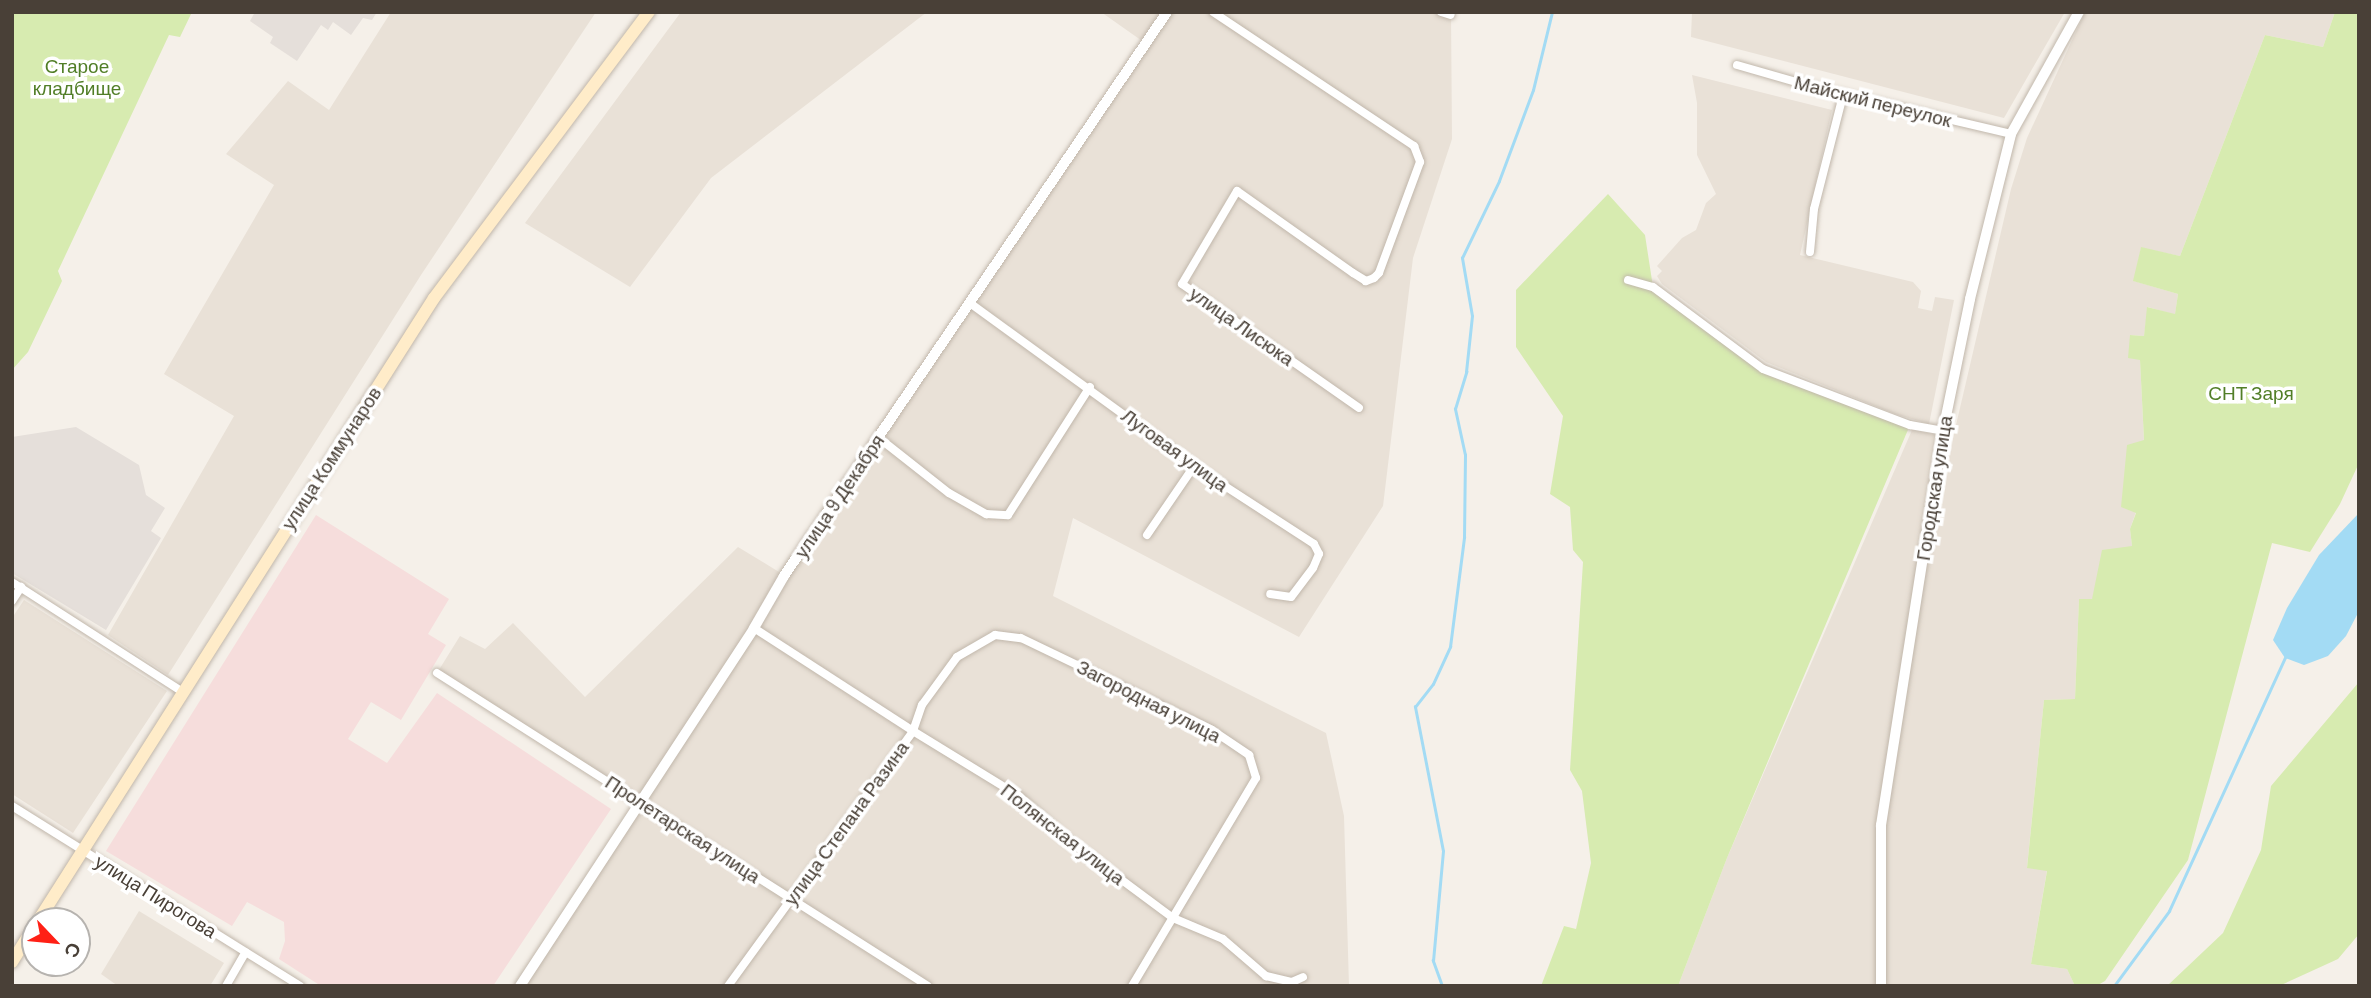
<!DOCTYPE html>
<html>
<head>
<meta charset="utf-8">
<style>
	body { margin:0 }
	#map { position:relative; width:2371px; height:998px; overflow:hidden; background:#f5f0e9; font-family:Barlow,sans-serif }
	div>[style] { position:absolute }
	.residential>* { inset:0; background:#e9e1d7 }
	.industrial>* { inset:0; background:#e5dfda }
	.medical>* { inset:0; background:#f6dddc }
	.green>* { inset:0; background:#d7ebb0 }
	.water>* { inset:0; background:#a3dbf4 }
	.stream>* { height:2.5px; margin:-1.25px; padding:0 1.25px; transform-origin:1.25px; border-radius:1.25px; background:#a3dbf4 }
	.roads { filter:drop-shadow(0 0 2px #c1b7ab) drop-shadow(0 0 2px #c1b7ab) }
	.minor>* { height:8px; margin:-4px; padding:0 4px; transform-origin:4px; border-radius:4px; background:#fff }
	.tertiary>* { height:10px; margin:-5px; padding:0 5px; transform-origin:5px; border-radius:5px; background:#fff }
	.secondary>* { height:12px; margin:-6px; padding:0 6px; transform-origin:6px; border-radius:6px; background:#ffecc9 }
	span { translate:-50% -50%; white-space:nowrap; text-align:center; line-height:1.15; -webkit-text-stroke:7px #fff; paint-order:stroke }
	.park-label { font-size:19px; color:#517e27 }
	.street-label { font-size:19px; color:#494037 }
	.frame { position:absolute; inset:0; border:14px solid #494037; pointer-events:none }
	.north { position:absolute; left:21px; top:907px; width:70px; height:70px; box-sizing:border-box; background:#fff; border:2px solid #b6b3af; border-radius:50%; rotate:116deg; font-size:19px; font-weight:700; line-height:28px; text-align:center; color:#494037 }
	.north::after { content:''; display:block; margin:auto; width:24px; height:32px; background:#ff2016; clip-path:polygon(50% 0,100% 100%,50% 72%,0 100%) }
</style>
</head>
<body>
<div id="map">
	<div class="residential">
		<i style="clip-path:polygon(391px 12px,596px 12px,421px 275px,168px 675px,108px 635px,234px 416px,164px 374px,274px 185px,226px 154px,288px 81px,329px 110px)"></i>
		<i style="clip-path:polygon(681px 12px,927px 12px,711px 178px,630px 287px,525px 223px)"></i>
		<i style="clip-path:polygon(1101px 12px,1451px 12px,1452px 139px,1413px 258px,1383px 506px,1299px 637px,1073px 518px,1053px 596px,1326px 733px,1344px 816px,1349px 986px,520px 986px,641px 802px,437px 673px,460px 636px,485px 649px,513px 623px,585px 697px,738px 547px,784px 575px,1145px 43px)"></i>
		<i style="clip-path:polygon(1692px 12px,2065px 12px,2004px 118px,1691px 37px)"></i>
		<i style="clip-path:polygon(2085px 12px,2335px 12px,2323px 47px,2265px 35px,2180px 256px,2141px 248px,2134px 281px,2178px 294px,2175px 315px,2148px 307px,2144px 336px,2131px 335px,2140px 359px,2144px 441px,2127px 446px,2136px 512px,2130px 529px,2132px 546px,2092px 599px,2079px 599px,2075px 699px,2044px 700px,2027px 867px,2047px 870px,2031px 964px,2067px 969px,2075px 986px,1678px 986px,1727px 858px,1912px 430px,1953px 438px,2011px 189px,2027px 138px)"></i>
		<i style="clip-path:polygon(1692px 75px,1832px 110px,1800px 255px,1913px 282px,1921px 291px,1918px 308px,1932px 311px,1935px 297px,1954px 300px,1929px 424px,1895px 414px,1766px 362px,1662px 284px,1657px 276px,1662px 271px,1657px 266px,1682px 238px,1696px 230px,1706px 203px,1716px 194px,1697px 155px,1697px 103px)"></i>
		<i style="clip-path:polygon(24px 600px,167px 691px,73px 833px,12px 794px,12px 618px)"></i>
		<i style="clip-path:polygon(139px 911px,224px 963px,210px 986px,118px 986px,101px 974px)"></i>
	</div>
	<div class="industrial">
		<i style="clip-path:polygon(255px 12px,377px 12px,372px 20px,363px 18px,351px 35px,333px 22px,328px 30px,321px 25px,297px 61px,270px 43px,273px 37px,250px 21px)"></i>
		<i style="clip-path:polygon(76px 427px,139px 465px,146px 495px,165px 508px,151px 531px,161px 538px,106px 630px,12px 573px,12px 437px)"></i>
	</div>
	<div class="medical">
		<i style="clip-path:polygon(316px 515px,449px 599px,428px 634px,446px 645px,401px 720px,371px 702px,348px 739px,387px 763px,437px 693px,611px 809px,493px 986px,321px 986px,279px 959px,285px 941px,284px 922px,247px 902px,232px 926px,106px 851px)"></i>
	</div>
	<div class="green">
		<i style="clip-path:polygon(12px 12px,192px 12px,180px 37px,169px 35px,58px 271px,62px 281px,28px 352px,12px 370px)"></i>
		<i style="clip-path:polygon(2335px 12px,2359px 12px,2359px 463px,2340px 504px,2310px 552px,2272px 543px,2188px 860px,2105px 981px,2096px 986px,2075px 986px,2067px 969px,2031px 964px,2047px 871px,2027px 868px,2044px 700px,2075px 699px,2079px 599px,2092px 599px,2102px 550px,2132px 546px,2130px 529px,2136px 513px,2121px 507px,2127px 445px,2144px 440px,2140px 360px,2128px 358px,2130px 335px,2144px 336px,2147px 307px,2175px 314px,2178px 294px,2133px 281px,2141px 247px,2180px 256px,2265px 35px,2323px 47px)"></i>
		<i style="clip-path:polygon(1608px 194px,1645px 235px,1653px 287px,1752px 362px,1910px 425px,1727px 858px,1678px 986px,1541px 986px,1564px 926px,1576px 929px,1591px 863px,1582px 791px,1570px 770px,1583px 562px,1573px 550px,1570px 507px,1550px 494px,1563px 416px,1516px 347px,1516px 290px)"></i>
		<i style="clip-path:polygon(2359px 682px,2359px 934px,2338px 959px,2279px 986px,2167px 986px,2223px 933px,2261px 850px,2271px 786px)"></i>
	</div>
	<div class="water">
		<i style="clip-path:polygon(2359px 513px,2359px 611px,2346px 636px,2328px 656px,2304px 665px,2285px 658px,2273px 640px,2287px 608px,2319px 555px)"></i>
	</div>
	<div class="stream">
		<i style="left:1442px;top:986px;width:27px;rotate:-110deg"></i>
		<i style="left:1433px;top:961px;width:110px;rotate:-84.8deg"></i>
		<i style="left:1443px;top:851px;width:147px;rotate:-101deg"></i>
		<i style="left:1415px;top:707px;width:29px;rotate:-52deg"></i>
		<i style="left:1433px;top:684px;width:41px;rotate:-65.3deg"></i>
		<i style="left:1450px;top:647px;width:111px;rotate:-82.7deg"></i>
		<i style="left:1464px;top:537px;width:82px;rotate:-89.3deg"></i>
		<i style="left:1465px;top:455px;width:47px;rotate:-102.3deg"></i>
		<i style="left:1455px;top:409px;width:39px;rotate:-73deg"></i>
		<i style="left:1466px;top:372px;width:56px;rotate:-83.9deg"></i>
		<i style="left:1472px;top:316px;width:59px;rotate:-99.8deg"></i>
		<i style="left:1462px;top:258px;width:85px;rotate:-64.3deg"></i>
		<i style="left:1499px;top:181px;width:97px;rotate:-69.5deg"></i>
		<i style="left:1533px;top:90px;width:80px;rotate:-76.3deg"></i>
		<i style="left:2114px;top:986px;width:93px;rotate:-53.7deg"></i>
		<i style="left:2169px;top:911px;width:281px;rotate:-65.4deg"></i>
	</div>
	<div class="roads">
		<div class="minor">
			<i style="left:1213px;top:12px;width:242px;rotate:33.7deg"></i>
			<i style="left:1414px;top:146px;width:17px;rotate:69deg"></i>
			<i style="left:1420px;top:162px;width:118px;rotate:110.3deg"></i>
			<i style="left:1379px;top:273px;width:7px;rotate:135deg"></i>
			<i style="left:1374px;top:278px;width:9px;rotate:159deg"></i>
			<i style="left:1366px;top:281px;width:15px;rotate:-148deg"></i>
			<i style="left:1353px;top:273px;width:142px;rotate:-144.7deg"></i>
			<i style="left:1237px;top:191px;width:108px;rotate:120.6deg"></i>
			<i style="left:1182px;top:284px;width:216px;rotate:35deg"></i>
			<i style="left:1441px;top:12px;width:10px;rotate:17deg"></i>
			<i style="left:1737px;top:65px;width:91px;rotate:16deg"></i>
			<i style="left:1824px;top:90px;width:192px;rotate:13.2deg"></i>
			<i style="left:1810px;top:252px;width:43px;rotate:-84.7deg"></i>
			<i style="left:1814px;top:209px;width:118px;rotate:-75.7deg"></i>
			<i style="left:1628px;top:280px;width:26px;rotate:16deg"></i>
			<i style="left:1653px;top:287px;width:137px;rotate:36.7deg"></i>
			<i style="left:1763px;top:369px;width:157px;rotate:20.9deg"></i>
			<i style="left:1910px;top:425px;width:34px;rotate:10deg"></i>
			<i style="left:970px;top:303px;width:277px;rotate:36deg"></i>
			<i style="left:1194px;top:466px;width:143px;rotate:33deg"></i>
			<i style="left:1314px;top:544px;width:11px;rotate:63deg"></i>
			<i style="left:1319px;top:554px;width:15px;rotate:113deg"></i>
			<i style="left:1313px;top:568px;width:36px;rotate:127deg"></i>
			<i style="left:1291px;top:597px;width:21px;rotate:-172deg"></i>
			<i style="left:879px;top:438px;width:89px;rotate:38.2deg"></i>
			<i style="left:949px;top:493px;width:43px;rotate:29.6deg"></i>
			<i style="left:986px;top:514px;width:22px;rotate:3deg"></i>
			<i style="left:1008px;top:515px;width:152px;rotate:-57.4deg"></i>
			<i style="left:1147px;top:535px;width:83px;rotate:-55.7deg"></i>
			<i style="left:12px;top:582px;width:201px;rotate:32.8deg"></i>
			<i style="left:12px;top:601px;width:17px;rotate:-57deg"></i>
			<i style="left:754px;top:628px;width:189px;rotate:32.9deg"></i>
			<i style="left:913px;top:731px;width:124px;rotate:31.5deg"></i>
			<i style="left:1019px;top:796px;width:66px;rotate:41.9deg"></i>
			<i style="left:1068px;top:840px;width:131px;rotate:36.6deg"></i>
			<i style="left:1173px;top:918px;width:54px;rotate:22.8deg"></i>
			<i style="left:1223px;top:939px;width:57px;rotate:40.7deg"></i>
			<i style="left:1266px;top:976px;width:27px;rotate:13deg"></i>
			<i style="left:1292px;top:982px;width:12px;rotate:-24deg"></i>
			<i style="left:437px;top:673px;width:582px;rotate:32.52deg"></i>
			<i style="left:12px;top:806px;width:340px;rotate:32deg"></i>
			<i style="left:226px;top:986px;width:39px;rotate:-60deg"></i>
			<i style="left:728px;top:986px;width:315px;rotate:-54deg"></i>
			<i style="left:913px;top:731px;width:28px;rotate:-71deg"></i>
			<i style="left:922px;top:705px;width:59px;rotate:-53.9deg"></i>
			<i style="left:957px;top:657px;width:44px;rotate:-30.1deg"></i>
			<i style="left:995px;top:635px;width:26px;rotate:7deg"></i>
			<i style="left:1021px;top:638px;width:212px;rotate:25.7deg"></i>
			<i style="left:1212px;top:730px;width:45px;rotate:34deg"></i>
			<i style="left:1249px;top:755px;width:24px;rotate:73deg"></i>
			<i style="left:1256px;top:778px;width:242px;rotate:120.8deg"></i>
		</div>
		<div class="tertiary">
			<i style="left:520px;top:986px;width:428px;rotate:-56.8deg"></i>
			<i style="left:754px;top:628px;width:60px;rotate:-60deg"></i>
			<i style="left:784px;top:576px;width:682px;rotate:-55.82deg"></i>
			<i style="left:1881px;top:986px;width:161px;rotate:-90deg"></i>
			<i style="left:1881px;top:825px;width:399px;rotate:-81.1deg"></i>
			<i style="left:1943px;top:431px;width:135px;rotate:-78.4deg"></i>
			<i style="left:1970px;top:299px;width:170px;rotate:-76deg"></i>
			<i style="left:2011px;top:134px;width:140px;rotate:-60.9deg"></i>
		</div>
		<div class="secondary">
			<i style="left:38px;top:921px;width:738px;rotate:-57.56deg"></i>
			<i style="left:434px;top:298px;width:358px;rotate:-53.1deg"></i>
			<i style="left:12px;top:962px;width:44px;rotate:-58.1deg"></i>
		</div>
	</div>
	<div class="park-label">
		<span style="left:77px;top:77px">Старое<br>кладбище</span>
		<span style="left:2251px;top:393px">СНТ Заря</span>
	</div>
	<div class="street-label">
		<span style="left:1873px;top:101px;rotate:14deg">Майский переулок</span>
		<span style="left:1242px;top:326px;rotate:35deg">улица Лисюка</span>
		<span style="left:1175px;top:450px;rotate:36deg">Луговая улица</span>
		<span style="left:331px;top:458px;rotate:-57deg">улица Коммунаров</span>
		<span style="left:1934px;top:488px;rotate:-81deg">Городская улица</span>
		<span style="left:839px;top:496px;rotate:-56deg">улица 9 Декабря</span>
		<span style="left:1149px;top:701px;rotate:27deg">Загородная улица</span>
		<span style="left:846px;top:823px;rotate:-54deg">улица Степана Разина</span>
		<span style="left:683px;top:829px;rotate:33deg">Пролетарская улица</span>
		<span style="left:1063px;top:834px;rotate:38deg">Полянская улица</span>
		<span style="left:156px;top:896px;rotate:32deg">улица Пирогова</span>
	</div>
	<div class="frame"></div>
	<div class="north">С</div>
</div>
</body>
</html>
